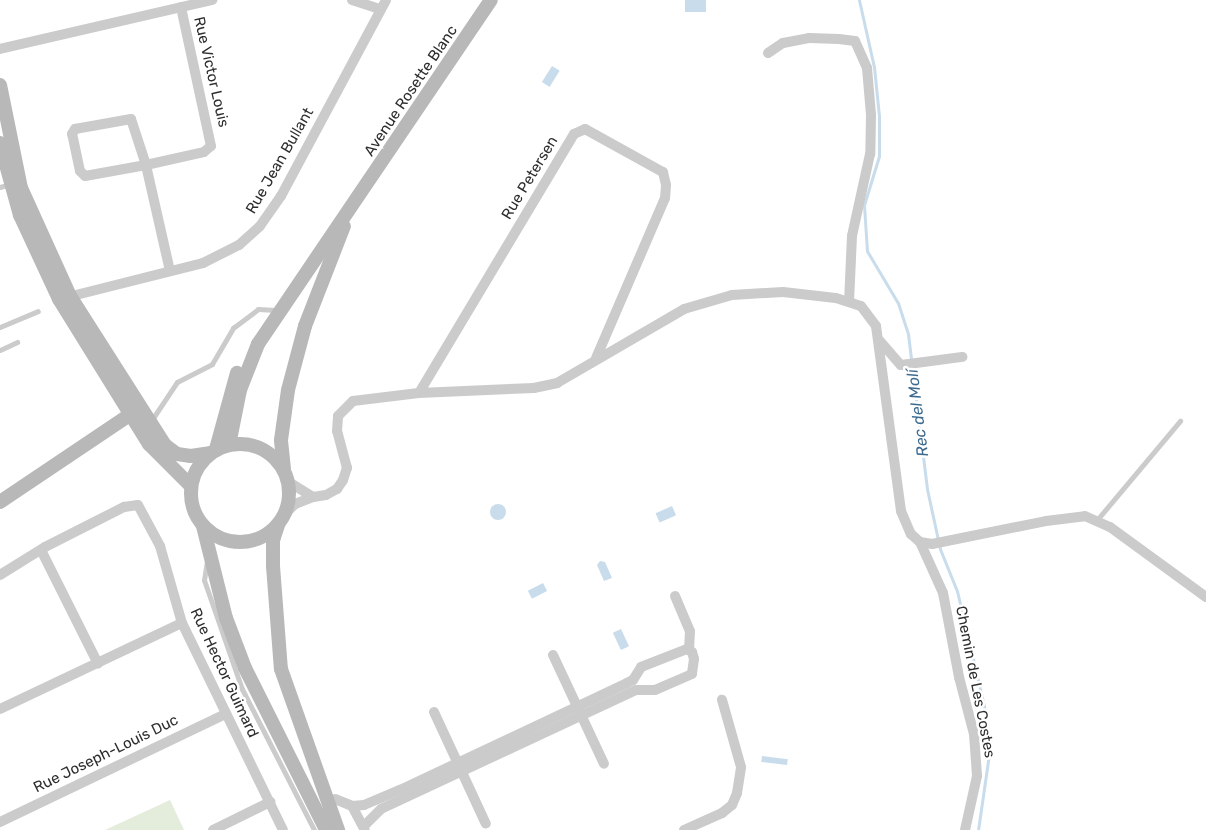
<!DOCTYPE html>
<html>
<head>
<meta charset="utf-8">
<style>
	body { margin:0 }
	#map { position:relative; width:1206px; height:830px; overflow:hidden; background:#fff; font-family:Rubik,sans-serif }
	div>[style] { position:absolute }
	.green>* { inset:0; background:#e4ecdc }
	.water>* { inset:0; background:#c8dceb; transform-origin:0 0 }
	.round { border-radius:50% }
	.stream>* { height:3px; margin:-1.5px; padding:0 1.5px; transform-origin:1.5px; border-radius:1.5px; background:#c8dceb }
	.lane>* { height:5px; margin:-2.5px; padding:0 2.5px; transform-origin:2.5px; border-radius:2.5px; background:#cbcbcb }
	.street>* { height:10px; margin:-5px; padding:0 5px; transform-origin:5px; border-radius:5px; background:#cbcbcb }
	.secondary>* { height:14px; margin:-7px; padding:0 7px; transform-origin:7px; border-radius:7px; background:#b8b8b8 }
	.secondary>.ring { margin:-7px; padding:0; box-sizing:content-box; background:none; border:14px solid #b8b8b8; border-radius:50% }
	span { translate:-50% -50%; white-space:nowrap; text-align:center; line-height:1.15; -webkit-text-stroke:5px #fff; paint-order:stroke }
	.street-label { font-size:15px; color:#2e2e2e }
	.water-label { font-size:16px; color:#3d6b90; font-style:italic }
</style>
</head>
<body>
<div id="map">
	<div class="green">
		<i style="clip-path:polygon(170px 800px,184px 830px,105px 830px)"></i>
	</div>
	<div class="water">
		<i style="left:685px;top:0;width:21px;height:12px"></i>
		<i style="left:552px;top:66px;width:9px;height:19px;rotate:32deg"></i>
		<i class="round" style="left:490px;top:504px;width:16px;height:16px"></i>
		<i style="left:672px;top:506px;width:10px;height:18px;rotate:66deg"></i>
		<i style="clip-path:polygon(600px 561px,605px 562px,612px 578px,604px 581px,597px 565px)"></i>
		<i style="left:543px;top:583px;width:9px;height:17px;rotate:63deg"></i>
		<i style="left:621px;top:629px;width:19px;height:9px;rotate:65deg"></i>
		<i style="left:762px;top:756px;width:26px;height:6px;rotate:7deg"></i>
	</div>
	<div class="stream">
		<i style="left:859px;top:0;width:69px;rotate:77.4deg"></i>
		<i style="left:874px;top:67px;width:49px;rotate:84.2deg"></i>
		<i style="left:879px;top:116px;width:40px;rotate:90deg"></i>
		<i style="left:879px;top:156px;width:51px;rotate:107deg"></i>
		<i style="left:864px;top:205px;width:46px;rotate:86.3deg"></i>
		<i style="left:867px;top:251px;width:61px;rotate:59.2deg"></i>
		<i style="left:898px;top:303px;width:33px;rotate:72deg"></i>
		<i style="left:908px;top:334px;width:156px;rotate:83deg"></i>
		<i style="left:927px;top:489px;width:61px;rotate:77.8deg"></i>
		<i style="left:940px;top:549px;width:45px;rotate:68deg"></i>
		<i style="left:957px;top:591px;width:118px;rotate:76.8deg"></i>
		<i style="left:984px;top:706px;width:41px;rotate:81.7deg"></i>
		<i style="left:990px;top:747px;width:84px;rotate:98.2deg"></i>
	</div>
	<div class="lane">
		<i style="left:0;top:187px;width:9px;rotate:-18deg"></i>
		<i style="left:0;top:327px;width:41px;rotate:-22.8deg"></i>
		<i style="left:0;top:350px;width:19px;rotate:-25deg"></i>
		<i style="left:151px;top:421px;width:47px;rotate:-56.3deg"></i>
		<i style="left:177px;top:382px;width:39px;rotate:-27deg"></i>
		<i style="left:212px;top:364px;width:42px;rotate:-59.7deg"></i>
		<i style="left:233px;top:328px;width:31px;rotate:-37deg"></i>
		<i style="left:258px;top:309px;width:22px;rotate:3deg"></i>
		<i style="left:1096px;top:521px;width:131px;rotate:-50deg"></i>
		<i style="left:207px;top:561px;width:19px;rotate:99deg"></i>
		<i style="left:204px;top:580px;width:115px;rotate:70.8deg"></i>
		<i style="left:242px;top:689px;width:158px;rotate:62.9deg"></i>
	</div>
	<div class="street">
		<i style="left:352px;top:0;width:29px;rotate:18deg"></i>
		<i style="left:0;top:49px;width:218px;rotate:-13deg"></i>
		<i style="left:768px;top:53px;width:18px;rotate:-34deg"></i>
		<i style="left:783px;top:43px;width:26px;rotate:-11deg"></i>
		<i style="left:809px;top:38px;width:30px;rotate:2deg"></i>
		<i style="left:839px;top:39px;width:16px;rotate:7deg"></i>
		<i style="left:855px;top:41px;width:30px;rotate:66deg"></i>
		<i style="left:867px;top:68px;width:47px;rotate:85.1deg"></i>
		<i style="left:871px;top:115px;width:39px;rotate:91deg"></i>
		<i style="left:870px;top:154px;width:84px;rotate:102.4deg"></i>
		<i style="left:852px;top:236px;width:66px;rotate:92.6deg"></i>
		<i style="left:131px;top:119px;width:48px;rotate:71.9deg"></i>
		<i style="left:146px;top:165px;width:62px;rotate:169.8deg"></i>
		<i style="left:85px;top:176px;width:7px;rotate:-135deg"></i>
		<i style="left:80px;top:171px;width:38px;rotate:-102deg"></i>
		<i style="left:72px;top:134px;width:6px;rotate:-59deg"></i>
		<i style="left:75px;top:129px;width:57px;rotate:-10.1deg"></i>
		<i style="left:170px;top:271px;width:109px;rotate:-102.8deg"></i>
		<i style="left:146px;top:165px;width:59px;rotate:-12.6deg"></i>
		<i style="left:204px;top:152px;width:9px;rotate:-41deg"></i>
		<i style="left:211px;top:146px;width:142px;rotate:-102.2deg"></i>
		<i style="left:64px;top:298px;width:143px;rotate:-14.1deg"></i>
		<i style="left:203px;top:263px;width:40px;rotate:-26.6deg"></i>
		<i style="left:239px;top:245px;width:28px;rotate:-42deg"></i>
		<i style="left:260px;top:226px;width:37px;rotate:-55deg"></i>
		<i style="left:281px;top:196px;width:222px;rotate:-61.8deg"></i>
		<i style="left:879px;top:340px;width:33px;rotate:49deg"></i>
		<i style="left:901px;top:365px;width:62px;rotate:-7.5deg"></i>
		<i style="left:419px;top:393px;width:302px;rotate:-59.1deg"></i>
		<i style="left:574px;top:134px;width:12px;rotate:-24deg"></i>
		<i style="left:585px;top:129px;width:89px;rotate:28.9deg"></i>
		<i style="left:663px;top:172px;width:13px;rotate:77deg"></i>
		<i style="left:666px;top:185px;width:13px;rotate:94deg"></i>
		<i style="left:665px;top:198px;width:174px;rotate:113.3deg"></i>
		<i style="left:313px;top:497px;width:13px;rotate:-9deg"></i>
		<i style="left:326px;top:495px;width:13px;rotate:-29deg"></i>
		<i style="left:337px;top:489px;width:11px;rotate:-56deg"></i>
		<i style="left:343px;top:480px;width:13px;rotate:-72deg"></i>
		<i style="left:347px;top:468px;width:38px;rotate:-105deg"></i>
		<i style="left:337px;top:431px;width:15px;rotate:-86deg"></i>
		<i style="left:338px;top:416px;width:21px;rotate:-45deg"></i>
		<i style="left:353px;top:401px;width:66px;rotate:-6.9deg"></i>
		<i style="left:419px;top:393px;width:115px;rotate:-2.5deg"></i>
		<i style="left:534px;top:388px;width:24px;rotate:-12deg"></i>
		<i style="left:557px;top:383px;width:147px;rotate:-30.2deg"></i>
		<i style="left:684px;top:309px;width:50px;rotate:-16.3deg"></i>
		<i style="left:732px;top:295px;width:51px;rotate:-3.4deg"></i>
		<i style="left:783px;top:292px;width:53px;rotate:6.5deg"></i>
		<i style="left:836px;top:298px;width:26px;rotate:18deg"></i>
		<i style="left:861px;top:306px;width:25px;rotate:53deg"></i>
		<i style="left:876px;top:326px;width:187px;rotate:82.3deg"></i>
		<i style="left:901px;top:511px;width:25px;rotate:67deg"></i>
		<i style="left:911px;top:534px;width:12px;rotate:42deg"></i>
		<i style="left:920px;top:542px;width:12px;rotate:9deg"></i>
		<i style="left:932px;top:544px;width:116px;rotate:-11.4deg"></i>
		<i style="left:1046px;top:521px;width:39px;rotate:-7deg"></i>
		<i style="left:1085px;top:516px;width:27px;rotate:24deg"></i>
		<i style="left:1110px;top:527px;width:119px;rotate:36.1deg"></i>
		<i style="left:285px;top:514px;width:14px;rotate:-45deg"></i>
		<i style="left:295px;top:504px;width:19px;rotate:-21deg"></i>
		<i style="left:313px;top:497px;width:28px;rotate:-148deg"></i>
		<i style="left:920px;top:542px;width:56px;rotate:65.7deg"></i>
		<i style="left:943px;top:593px;width:86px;rotate:79.2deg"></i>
		<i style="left:959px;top:677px;width:59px;rotate:75.3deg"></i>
		<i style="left:974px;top:734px;width:42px;rotate:85.9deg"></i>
		<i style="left:977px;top:776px;width:55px;rotate:102.5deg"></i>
		<i style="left:41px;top:550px;width:127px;rotate:63.4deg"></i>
		<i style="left:0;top:575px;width:53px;rotate:-31.9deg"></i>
		<i style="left:45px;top:547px;width:89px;rotate:-26.9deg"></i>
		<i style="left:124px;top:507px;width:14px;rotate:-8deg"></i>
		<i style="left:138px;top:505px;width:47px;rotate:61.8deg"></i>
		<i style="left:160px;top:546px;width:80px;rotate:74.1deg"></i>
		<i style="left:182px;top:623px;width:230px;rotate:64deg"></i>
		<i style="left:675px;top:596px;width:38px;rotate:67deg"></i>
		<i style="left:690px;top:631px;width:19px;rotate:93deg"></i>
		<i style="left:553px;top:655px;width:120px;rotate:64.9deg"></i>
		<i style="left:0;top:709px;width:201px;rotate:-25.3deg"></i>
		<i style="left:434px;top:712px;width:123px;rotate:65.1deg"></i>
		<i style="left:335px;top:799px;width:18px;rotate:22deg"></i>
		<i style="left:352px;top:806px;width:27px;rotate:62deg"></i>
		<i style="left:352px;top:806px;width:12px;rotate:-5deg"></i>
		<i style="left:364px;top:805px;width:39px;rotate:-23deg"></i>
		<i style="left:400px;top:790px;width:251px;rotate:-25.2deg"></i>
		<i style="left:627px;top:683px;width:7px;rotate:-27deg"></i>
		<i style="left:633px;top:680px;width:15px;rotate:-58deg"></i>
		<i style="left:641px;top:667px;width:49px;rotate:-21.4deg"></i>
		<i style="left:687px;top:649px;width:6px;rotate:31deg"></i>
		<i style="left:692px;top:652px;width:7px;rotate:74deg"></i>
		<i style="left:694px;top:659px;width:15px;rotate:98deg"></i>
		<i style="left:692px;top:674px;width:40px;rotate:156.6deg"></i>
		<i style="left:655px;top:690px;width:19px;rotate:180deg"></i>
		<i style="left:636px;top:690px;width:281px;rotate:155deg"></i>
		<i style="left:381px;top:809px;width:23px;rotate:135deg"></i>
		<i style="left:0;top:822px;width:250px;rotate:-25.6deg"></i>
		<i style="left:213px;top:830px;width:64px;rotate:-26.2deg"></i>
		<i style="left:684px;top:830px;width:42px;rotate:-24.1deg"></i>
		<i style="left:722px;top:813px;width:13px;rotate:-39deg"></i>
		<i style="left:732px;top:805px;width:13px;rotate:-67deg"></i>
		<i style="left:737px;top:793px;width:26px;rotate:-81deg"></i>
		<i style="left:741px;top:767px;width:70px;rotate:-105.8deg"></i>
	</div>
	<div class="secondary">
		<i style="left:0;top:85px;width:105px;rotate:78.5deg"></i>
		<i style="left:21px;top:188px;width:119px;rotate:65.6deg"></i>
		<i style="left:70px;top:296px;width:177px;rotate:57.5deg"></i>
		<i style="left:165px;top:445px;width:15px;rotate:37deg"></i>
		<i style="left:177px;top:454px;width:14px;rotate:8deg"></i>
		<i style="left:191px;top:456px;width:20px;rotate:-9deg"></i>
		<i style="left:0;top:143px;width:75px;rotate:74.5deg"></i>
		<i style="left:20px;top:215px;width:93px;rotate:65.1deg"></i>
		<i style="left:59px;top:299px;width:171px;rotate:58.2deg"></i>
		<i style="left:149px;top:444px;width:59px;rotate:45deg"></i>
		<i class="ring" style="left:191px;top:444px;width:84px;height:84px"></i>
		<i style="left:229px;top:445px;width:56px;rotate:-78.7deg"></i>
		<i style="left:240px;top:390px;width:49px;rotate:-68.6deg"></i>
		<i style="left:258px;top:344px;width:415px;rotate:-55.9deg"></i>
		<i style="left:216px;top:449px;width:79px;rotate:-74.6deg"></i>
		<i style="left:284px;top:469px;width:29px;rotate:-96deg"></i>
		<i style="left:281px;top:440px;width:50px;rotate:-82deg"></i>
		<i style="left:288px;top:390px;width:66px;rotate:-75.1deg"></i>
		<i style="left:305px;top:326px;width:107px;rotate:-68.7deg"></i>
		<i style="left:0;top:502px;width:158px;rotate:-33.9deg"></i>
		<i style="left:131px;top:414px;width:8px;rotate:-7deg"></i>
		<i style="left:278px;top:525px;width:16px;rotate:108deg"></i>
		<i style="left:273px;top:540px;width:26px;rotate:90deg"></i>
		<i style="left:273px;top:566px;width:103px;rotate:85.6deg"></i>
		<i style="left:281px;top:669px;width:171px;rotate:70.5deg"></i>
		<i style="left:203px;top:526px;width:95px;rotate:76deg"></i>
		<i style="left:226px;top:618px;width:53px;rotate:69.2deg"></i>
		<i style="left:245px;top:668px;width:181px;rotate:63.4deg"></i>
	</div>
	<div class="street-label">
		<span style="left:211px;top:72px;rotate:77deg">Rue Victor Louis</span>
		<span style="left:411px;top:91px;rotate:-56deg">Avenue Rosette Blanc</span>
		<span style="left:280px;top:161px;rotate:-60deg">Rue Jean Bullant</span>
		<span style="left:530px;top:178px;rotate:-59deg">Rue Petersen</span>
		<span style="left:224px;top:673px;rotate:65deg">Rue Hector Guimard</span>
		<span style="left:975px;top:682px;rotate:79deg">Chemin de Les Costes</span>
		<span style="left:106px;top:754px;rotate:-26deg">Rue Joseph-Louis Duc</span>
	</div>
	<div class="water-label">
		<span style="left:918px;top:413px;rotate:-97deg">Rec del Molí</span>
	</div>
</div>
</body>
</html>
